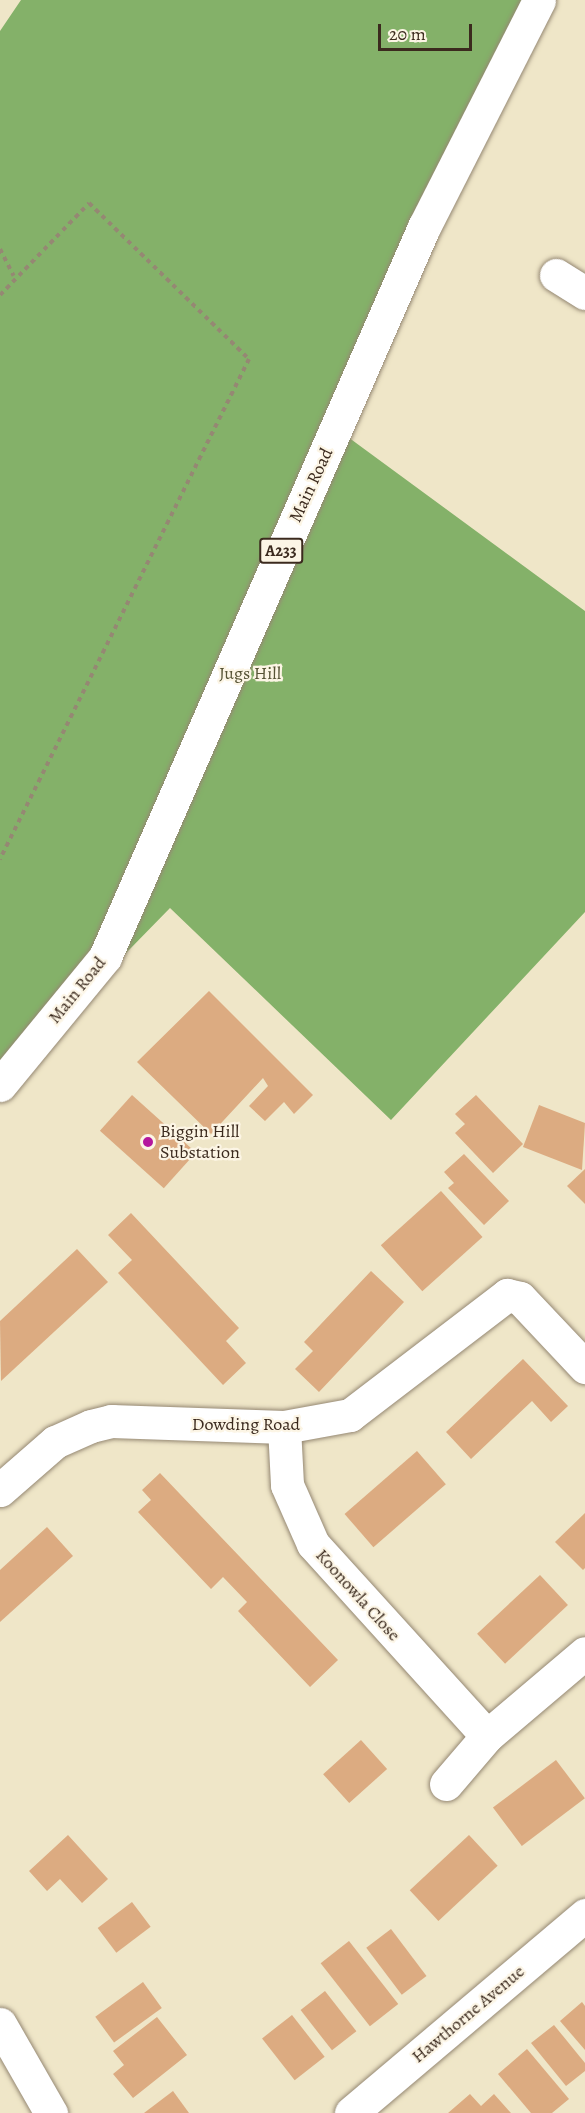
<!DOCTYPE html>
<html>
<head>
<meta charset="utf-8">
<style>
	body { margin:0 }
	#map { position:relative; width:585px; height:2113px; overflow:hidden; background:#efe6c8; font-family:Alegreya,serif }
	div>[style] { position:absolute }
	.forest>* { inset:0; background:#84b169 }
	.building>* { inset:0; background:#dcab81; transform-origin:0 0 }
	.path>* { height:4px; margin-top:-2px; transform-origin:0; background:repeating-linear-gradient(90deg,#958873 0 4.5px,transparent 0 9px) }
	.roads { filter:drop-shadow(0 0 2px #958873) drop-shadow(0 0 2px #958873) }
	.minor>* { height:33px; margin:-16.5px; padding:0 16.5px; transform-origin:16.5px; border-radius:16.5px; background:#fff }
	.major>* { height:33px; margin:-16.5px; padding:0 16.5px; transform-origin:16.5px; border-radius:16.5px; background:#fff }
	.dots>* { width:16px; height:16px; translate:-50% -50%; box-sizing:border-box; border:3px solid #fcf5e5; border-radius:50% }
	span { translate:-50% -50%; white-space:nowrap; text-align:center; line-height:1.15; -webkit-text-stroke:4.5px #fcf5e5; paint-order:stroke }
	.shield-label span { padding:2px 4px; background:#fcf5e5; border:2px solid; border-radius:4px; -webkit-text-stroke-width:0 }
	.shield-label { font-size:16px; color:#3b2a1e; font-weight:700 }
	.street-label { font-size:18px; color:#3b2a1e }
	.park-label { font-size:18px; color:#565335 }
	.poi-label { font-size:18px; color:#3b2a1e }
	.left { translate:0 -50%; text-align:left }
	.scale { position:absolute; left:378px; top:24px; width:94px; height:27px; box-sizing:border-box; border:3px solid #3b2a1e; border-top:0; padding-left:8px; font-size:18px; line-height:21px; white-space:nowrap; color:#3b2a1e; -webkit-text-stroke:4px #fcf5e5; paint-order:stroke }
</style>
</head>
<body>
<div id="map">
	<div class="forest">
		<i style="clip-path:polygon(21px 0,527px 0,337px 429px,585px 611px,585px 912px,391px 1120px,170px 908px,0 1082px,0 31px)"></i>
	</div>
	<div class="building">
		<i style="clip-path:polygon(209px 991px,313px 1095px,294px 1114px,284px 1102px,265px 1121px,249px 1106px,268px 1086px,263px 1078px,211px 1134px,137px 1062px)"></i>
		<i style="left:132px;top:1095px;width:86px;height:48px;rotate:42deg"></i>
		<i style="clip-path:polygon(476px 1095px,523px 1144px,493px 1173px,455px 1133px,465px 1124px,455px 1114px)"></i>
		<i style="clip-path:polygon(539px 1105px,585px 1123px,582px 1170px,523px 1147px)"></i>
		<i style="clip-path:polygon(464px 1154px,509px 1201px,484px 1225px,448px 1188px,454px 1183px,444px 1172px)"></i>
		<i style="clip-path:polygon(585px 1169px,585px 1204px,567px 1186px)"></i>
		<i style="left:441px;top:1191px;width:62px;height:81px;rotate:48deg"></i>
		<i style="clip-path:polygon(131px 1213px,239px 1328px,226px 1341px,246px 1363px,223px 1385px,118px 1273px,132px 1260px,108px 1235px)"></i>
		<i style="clip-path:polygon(77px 1249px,108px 1282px,1px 1381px,0 1321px)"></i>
		<i style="clip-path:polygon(371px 1271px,404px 1302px,319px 1392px,295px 1369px,313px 1351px,304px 1342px)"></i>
		<i style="clip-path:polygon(523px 1359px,568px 1406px,551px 1422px,532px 1401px,471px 1459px,446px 1432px)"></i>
		<i style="left:417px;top:1451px;width:44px;height:96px;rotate:49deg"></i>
		<i style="clip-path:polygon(160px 1473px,338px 1660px,310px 1687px,238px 1611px,247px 1602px,223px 1577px,211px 1589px,138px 1512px,151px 1500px,142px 1490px)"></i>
		<i style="clip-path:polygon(585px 1513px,585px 1568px,583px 1570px,555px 1542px)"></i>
		<i style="clip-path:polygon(47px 1527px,73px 1556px,0 1622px,0 1570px)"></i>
		<i style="left:540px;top:1575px;width:41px;height:86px;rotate:47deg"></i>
		<i style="left:361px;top:1740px;width:39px;height:51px;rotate:48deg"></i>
		<i style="left:556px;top:1760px;width:48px;height:79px;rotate:53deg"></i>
		<i style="clip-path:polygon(68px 1835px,108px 1879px,82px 1903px,60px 1879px,47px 1891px,29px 1871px)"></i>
		<i style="left:469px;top:1835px;width:42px;height:81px;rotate:47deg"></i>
		<i style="left:132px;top:1902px;width:31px;height:43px;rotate:53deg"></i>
		<i style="left:391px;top:1929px;width:59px;height:31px;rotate:53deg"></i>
		<i style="left:349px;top:1941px;width:80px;height:36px;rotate:52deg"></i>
		<i style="left:143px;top:1982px;width:32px;height:59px;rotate:54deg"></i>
		<i style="left:325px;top:1991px;width:51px;height:31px;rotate:52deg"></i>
		<i style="clip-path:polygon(582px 2002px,585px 2006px,585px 2050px,560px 2021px)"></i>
		<i style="left:292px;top:2015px;width:53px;height:38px;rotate:52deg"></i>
		<i style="clip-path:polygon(157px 2017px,187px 2055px,133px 2098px,113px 2074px,124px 2065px,113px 2051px)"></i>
		<i style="clip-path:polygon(554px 2025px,585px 2063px,585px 2071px,566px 2086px,531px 2043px)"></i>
		<i style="clip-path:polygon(527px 2049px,569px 2099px,552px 2113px,531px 2113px,498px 2074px)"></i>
		<i style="clip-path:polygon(173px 2091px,189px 2113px,144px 2113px)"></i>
		<i style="clip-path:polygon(470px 2094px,481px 2106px,494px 2094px,511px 2113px,448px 2113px)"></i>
	</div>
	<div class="path">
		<i style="left:0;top:249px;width:30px;rotate:63deg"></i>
		<i style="left:0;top:295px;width:128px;rotate:-45.9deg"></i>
		<i style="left:89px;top:203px;width:223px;rotate:44.3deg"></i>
		<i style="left:249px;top:359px;width:559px;rotate:116.47deg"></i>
	</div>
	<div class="roads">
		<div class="minor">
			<i style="left:556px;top:275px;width:34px;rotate:32deg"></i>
			<i style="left:284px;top:1427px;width:58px;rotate:87deg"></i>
			<i style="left:287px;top:1485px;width:64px;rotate:66.2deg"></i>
			<i style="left:313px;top:1544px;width:259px;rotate:47.8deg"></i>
			<i style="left:0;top:1490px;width:73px;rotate:-41.1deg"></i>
			<i style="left:55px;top:1442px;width:39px;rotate:-24deg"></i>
			<i style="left:91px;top:1426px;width:21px;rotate:-14deg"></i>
			<i style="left:111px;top:1421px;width:173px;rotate:2deg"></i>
			<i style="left:284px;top:1427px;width:67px;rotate:-10.3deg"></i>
			<i style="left:350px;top:1415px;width:198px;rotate:-37.4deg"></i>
			<i style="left:507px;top:1295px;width:13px;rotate:13deg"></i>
			<i style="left:520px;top:1298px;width:95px;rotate:46.7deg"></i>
			<i style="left:446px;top:1784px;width:63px;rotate:-49.5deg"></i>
			<i style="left:487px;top:1736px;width:128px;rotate:-40.3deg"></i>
			<i style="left:0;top:2024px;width:103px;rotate:60.2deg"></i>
			<i style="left:351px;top:2113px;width:307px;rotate:-40.2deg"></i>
		</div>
		<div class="major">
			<i style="left:0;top:1085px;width:166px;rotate:-50.6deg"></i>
			<i style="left:105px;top:957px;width:797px;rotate:-66.4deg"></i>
			<i style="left:424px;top:227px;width:254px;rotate:-63.1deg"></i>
		</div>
	</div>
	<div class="dots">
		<i style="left:148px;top:1142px;background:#b5179e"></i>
	</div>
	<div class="shield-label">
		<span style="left:281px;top:551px">A233</span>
	</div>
	<div class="street-label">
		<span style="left:311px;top:485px;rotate:-65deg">Main Road</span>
		<span style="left:77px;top:990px;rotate:-51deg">Main Road</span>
		<span style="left:246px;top:1424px">Dowding Road</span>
		<span style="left:358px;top:1595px;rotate:48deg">Koonowla Close</span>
		<span style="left:468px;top:2014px;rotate:-40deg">Hawthorne Avenue</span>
	</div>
	<div class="park-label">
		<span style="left:250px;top:673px">Jugs Hill</span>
	</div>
	<div class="poi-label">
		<span class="left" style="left:160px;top:1142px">Biggin Hill<br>Substation</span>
	</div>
	<div class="scale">20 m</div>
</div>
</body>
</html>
